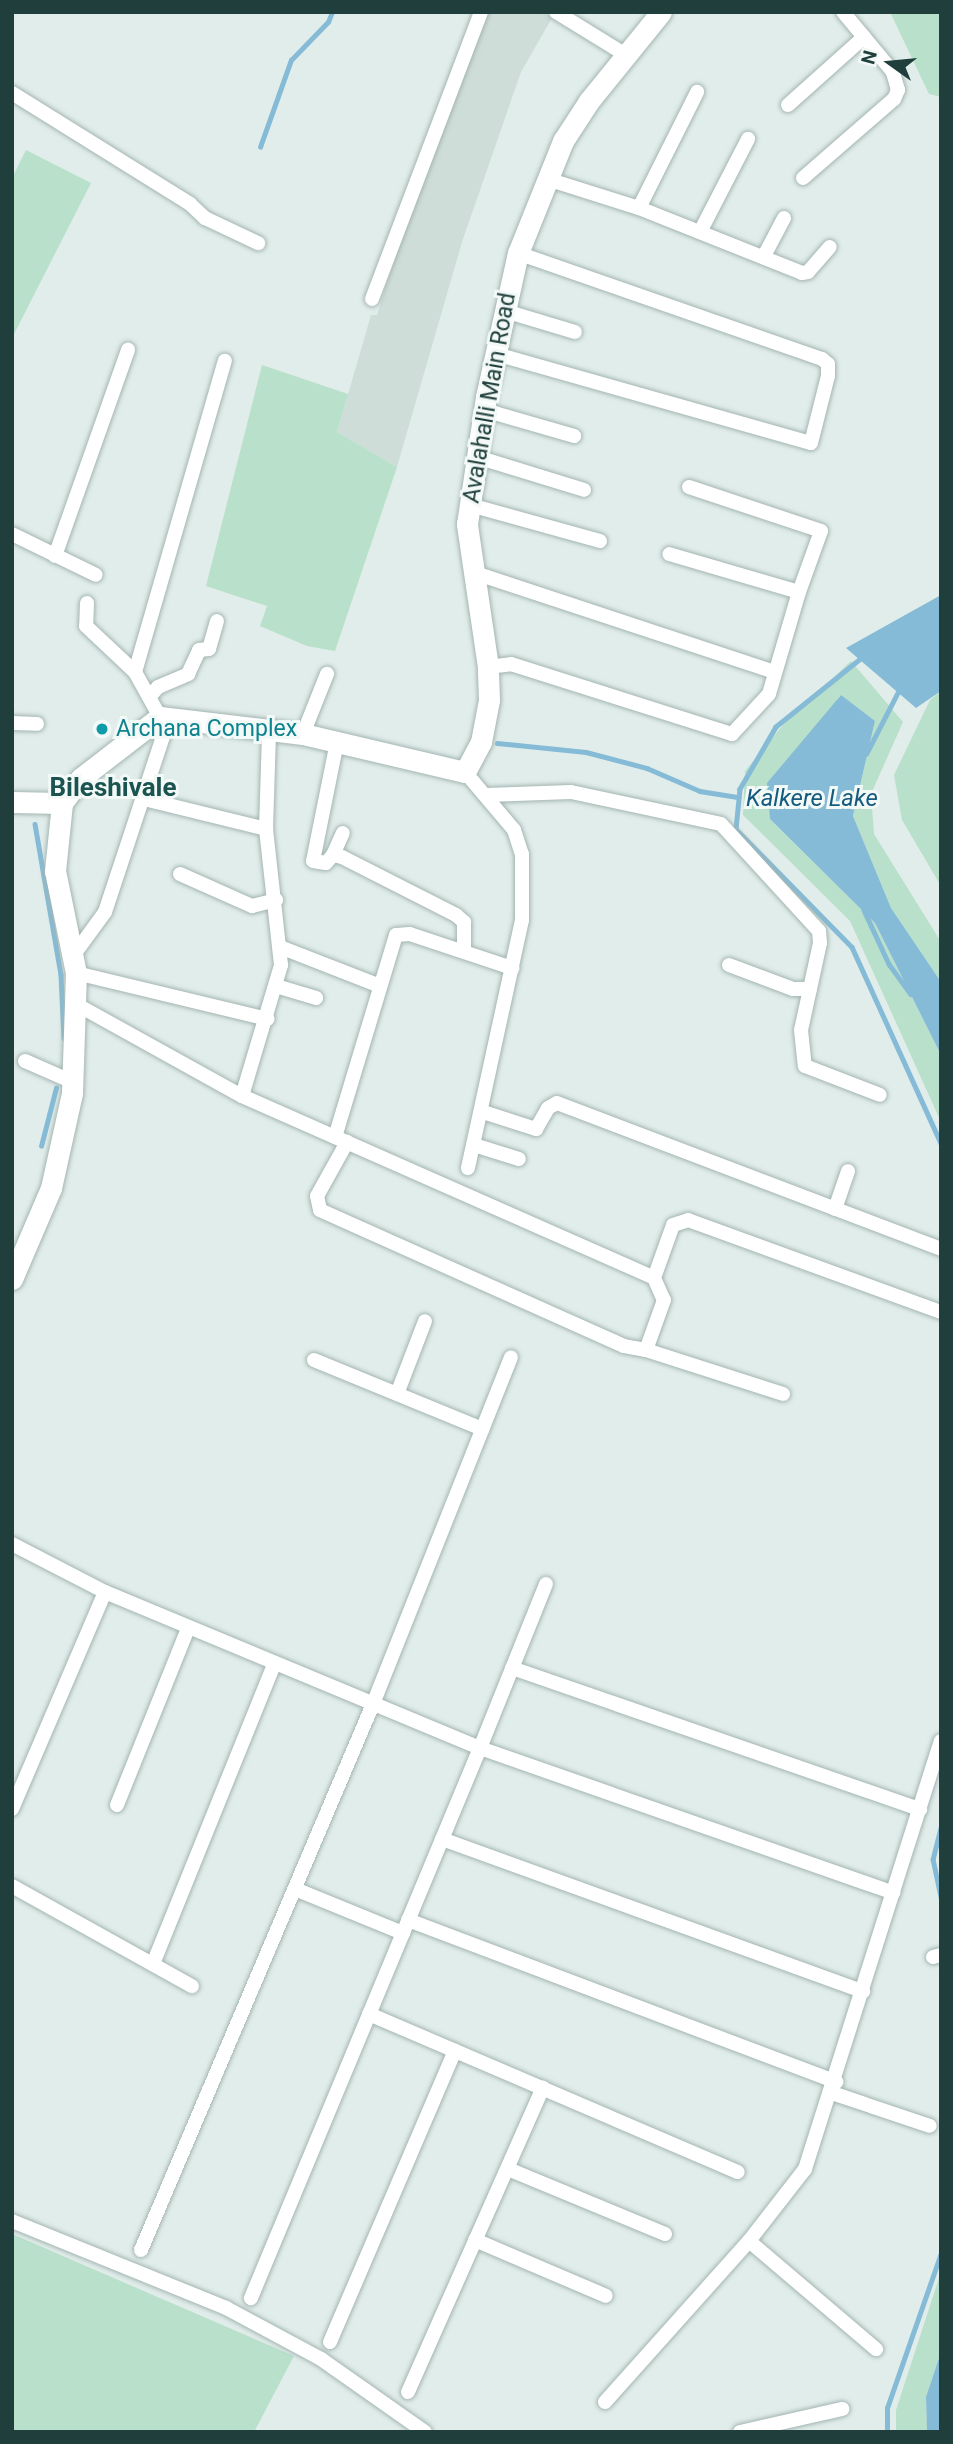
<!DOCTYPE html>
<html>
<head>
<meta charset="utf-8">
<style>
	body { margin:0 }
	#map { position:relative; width:953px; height:2444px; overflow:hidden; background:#e1edea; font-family:Roboto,sans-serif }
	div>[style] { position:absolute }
	.built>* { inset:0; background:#cfddd9 }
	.green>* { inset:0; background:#b8e0ca }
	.water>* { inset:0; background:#85bbd6 }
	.stream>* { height:4.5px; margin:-2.25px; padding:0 2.25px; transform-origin:2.25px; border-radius:2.25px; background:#85bbd6 }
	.roads { filter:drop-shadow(0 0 2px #a3b5b2) drop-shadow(0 0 2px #a3b5b2) }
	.minor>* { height:14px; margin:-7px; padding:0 7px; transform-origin:7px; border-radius:7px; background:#fff }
	.secondary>* { height:21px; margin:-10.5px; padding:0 10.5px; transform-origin:10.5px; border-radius:10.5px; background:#fff }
	.dots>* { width:19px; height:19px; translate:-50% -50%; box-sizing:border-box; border:4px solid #f2f9f7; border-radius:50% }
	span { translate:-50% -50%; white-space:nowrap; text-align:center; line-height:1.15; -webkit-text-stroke:6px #f2f9f7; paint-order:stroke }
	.street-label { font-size:23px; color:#203f3c }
	.culture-label { font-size:23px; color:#0d838f }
	.left { translate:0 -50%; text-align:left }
	.water-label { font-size:24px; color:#155b7f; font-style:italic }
	.quarter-label { font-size:26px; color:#1a534f; font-weight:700 }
	.frame { position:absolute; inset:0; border:14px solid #203f3c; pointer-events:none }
	.north { position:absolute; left:855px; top:28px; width:70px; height:70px; -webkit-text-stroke:5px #f2f9f7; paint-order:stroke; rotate:285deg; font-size:19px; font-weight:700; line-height:28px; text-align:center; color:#203f3c }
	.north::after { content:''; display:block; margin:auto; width:24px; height:32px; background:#203f3c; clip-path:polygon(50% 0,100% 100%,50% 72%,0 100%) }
</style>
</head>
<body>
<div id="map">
	<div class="built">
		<i style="clip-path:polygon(487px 12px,543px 12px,552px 18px,521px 72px,462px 242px,397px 467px,337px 432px,371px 315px,377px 315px,406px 223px)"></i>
	</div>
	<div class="green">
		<i style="clip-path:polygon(890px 12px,941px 12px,941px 97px,929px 94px)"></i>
		<i style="clip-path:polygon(26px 150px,91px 183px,12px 338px,12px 178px)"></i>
		<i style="clip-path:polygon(262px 365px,348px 394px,337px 432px,397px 467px,335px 651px,307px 646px,260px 626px,267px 606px,206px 586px)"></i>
		<i style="clip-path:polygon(851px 661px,903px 722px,871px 794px,874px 834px,941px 942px,941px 982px,891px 908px,853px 816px,875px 721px,840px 695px,770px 819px,875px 923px,941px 1055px,941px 1122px,850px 921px,743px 815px,745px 771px,783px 725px)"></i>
		<i style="clip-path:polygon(941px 691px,941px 886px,902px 820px,894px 775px,930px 700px)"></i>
		<i style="clip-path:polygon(12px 2234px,294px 2356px,254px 2432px,12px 2432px)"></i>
		<i style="clip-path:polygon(941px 2272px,941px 2352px,926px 2397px,927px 2432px,896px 2432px,896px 2410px)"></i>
	</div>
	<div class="water">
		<i style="clip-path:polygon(941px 595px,941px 691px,916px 708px,846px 648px)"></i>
		<i style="clip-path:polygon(841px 695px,875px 721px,853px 816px,891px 908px,941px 982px,941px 1055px,875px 923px,770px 819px,767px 783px)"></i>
		<i style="clip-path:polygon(941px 2352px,941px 2432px,927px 2432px,926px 2397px)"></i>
	</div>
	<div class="stream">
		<i style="left:260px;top:147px;width:92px;rotate:-70.4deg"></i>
		<i style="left:291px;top:60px;width:53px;rotate:-45.8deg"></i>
		<i style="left:328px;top:22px;width:11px;rotate:-68deg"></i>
		<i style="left:863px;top:657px;width:112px;rotate:141.2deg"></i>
		<i style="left:776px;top:727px;width:72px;rotate:120.1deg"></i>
		<i style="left:740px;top:789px;width:40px;rotate:95.7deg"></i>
		<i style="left:736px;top:829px;width:165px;rotate:45.5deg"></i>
		<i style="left:852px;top:947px;width:215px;rotate:65.6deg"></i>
		<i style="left:497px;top:743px;width:89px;rotate:5.8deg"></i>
		<i style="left:586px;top:752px;width:63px;rotate:14.7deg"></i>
		<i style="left:647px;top:768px;width:58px;rotate:23.5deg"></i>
		<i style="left:700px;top:791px;width:39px;rotate:9deg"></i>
		<i style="left:866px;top:754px;width:72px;rotate:-62.7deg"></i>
		<i style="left:35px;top:824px;width:153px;rotate:80.2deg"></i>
		<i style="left:61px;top:975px;width:63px;rotate:87.3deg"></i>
		<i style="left:864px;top:910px;width:60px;rotate:65.2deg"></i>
		<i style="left:889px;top:964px;width:37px;rotate:54deg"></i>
		<i style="left:41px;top:1146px;width:60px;rotate:-75.5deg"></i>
		<i style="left:941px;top:1828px;width:32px;rotate:104deg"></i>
		<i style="left:933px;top:1859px;width:40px;rotate:78deg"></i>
		<i style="left:887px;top:2432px;width:24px;rotate:-90deg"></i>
		<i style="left:887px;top:2408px;width:164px;rotate:-70.8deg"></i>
	</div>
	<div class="roads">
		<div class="minor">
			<i style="left:556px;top:12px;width:82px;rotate:31.6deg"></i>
			<i style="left:12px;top:93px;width:210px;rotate:31.9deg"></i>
			<i style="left:190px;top:204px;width:21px;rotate:43deg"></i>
			<i style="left:205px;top:218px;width:59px;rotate:25.3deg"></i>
			<i style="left:788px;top:105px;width:102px;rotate:-41.8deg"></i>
			<i style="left:803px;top:178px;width:121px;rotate:-41deg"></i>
			<i style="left:894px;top:99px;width:10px;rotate:-66deg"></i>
			<i style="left:898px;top:90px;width:19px;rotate:-106deg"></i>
			<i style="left:893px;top:72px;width:78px;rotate:-129.8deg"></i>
			<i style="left:547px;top:179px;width:96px;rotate:17.5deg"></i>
			<i style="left:639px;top:208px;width:175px;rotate:21.7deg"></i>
			<i style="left:802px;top:273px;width:6px;rotate:-9deg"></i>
			<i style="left:808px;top:272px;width:33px;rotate:-49deg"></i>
			<i style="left:639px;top:208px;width:130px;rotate:-63.4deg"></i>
			<i style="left:700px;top:232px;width:105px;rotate:-62.7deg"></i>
			<i style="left:764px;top:256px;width:43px;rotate:-62.2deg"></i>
			<i style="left:372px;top:299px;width:307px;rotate:-69.2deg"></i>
			<i style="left:505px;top:311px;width:73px;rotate:16.7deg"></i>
			<i style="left:496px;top:354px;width:327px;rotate:15.8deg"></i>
			<i style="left:811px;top:443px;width:69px;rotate:-75.8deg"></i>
			<i style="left:828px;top:376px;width:12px;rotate:-90deg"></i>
			<i style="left:828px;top:364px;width:8px;rotate:-140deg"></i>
			<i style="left:822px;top:359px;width:322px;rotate:-160.8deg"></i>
			<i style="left:484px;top:410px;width:94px;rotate:16.1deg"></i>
			<i style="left:477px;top:457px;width:112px;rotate:17.1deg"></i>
			<i style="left:689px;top:487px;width:139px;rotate:18.4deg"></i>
			<i style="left:821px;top:531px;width:65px;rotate:109.8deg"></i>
			<i style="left:470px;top:505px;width:135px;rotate:15.5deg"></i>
			<i style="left:12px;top:534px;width:93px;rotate:26deg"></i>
			<i style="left:55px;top:556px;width:219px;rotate:-70.5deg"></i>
			<i style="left:475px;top:573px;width:316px;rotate:18.3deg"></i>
			<i style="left:87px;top:603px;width:23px;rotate:92deg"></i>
			<i style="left:86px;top:626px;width:67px;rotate:43.2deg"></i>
			<i style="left:488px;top:667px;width:23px;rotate:-7deg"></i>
			<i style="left:511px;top:664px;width:232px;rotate:17.6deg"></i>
			<i style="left:732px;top:734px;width:54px;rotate:-47.2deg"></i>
			<i style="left:769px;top:694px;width:106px;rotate:-73.6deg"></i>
			<i style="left:799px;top:592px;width:135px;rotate:-163.7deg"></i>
			<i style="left:149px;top:697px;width:13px;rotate:-48deg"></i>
			<i style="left:158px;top:687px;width:33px;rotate:-23deg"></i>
			<i style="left:188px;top:674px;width:26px;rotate:-65deg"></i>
			<i style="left:199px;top:650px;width:10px;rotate:-6deg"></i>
			<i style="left:209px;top:649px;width:29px;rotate:-74deg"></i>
			<i style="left:160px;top:717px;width:51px;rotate:-119.1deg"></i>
			<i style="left:135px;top:672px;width:324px;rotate:-73.9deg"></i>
			<i style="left:12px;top:723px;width:25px;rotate:2deg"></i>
			<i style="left:303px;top:734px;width:65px;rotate:-68.2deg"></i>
			<i style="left:337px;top:742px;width:121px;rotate:101.4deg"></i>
			<i style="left:313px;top:861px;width:13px;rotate:9deg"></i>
			<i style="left:326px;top:863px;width:11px;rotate:-49deg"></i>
			<i style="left:333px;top:855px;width:9px;rotate:13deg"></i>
			<i style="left:342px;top:857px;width:128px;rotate:27deg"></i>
			<i style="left:456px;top:915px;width:11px;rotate:41deg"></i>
			<i style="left:464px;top:922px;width:29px;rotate:90deg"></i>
			<i style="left:465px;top:772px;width:76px;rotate:49.8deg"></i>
			<i style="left:514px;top:830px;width:25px;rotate:72deg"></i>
			<i style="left:522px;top:854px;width:66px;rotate:90deg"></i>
			<i style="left:522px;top:920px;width:254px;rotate:102.3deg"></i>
			<i style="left:487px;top:795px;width:84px;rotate:-2deg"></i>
			<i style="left:571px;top:792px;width:153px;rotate:12deg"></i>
			<i style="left:721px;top:824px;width:145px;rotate:47.5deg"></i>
			<i style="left:819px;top:931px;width:12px;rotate:85deg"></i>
			<i style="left:820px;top:943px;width:89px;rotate:102.3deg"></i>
			<i style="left:801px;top:1030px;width:36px;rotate:84deg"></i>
			<i style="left:805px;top:1066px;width:80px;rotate:21.1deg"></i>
			<i style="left:144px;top:799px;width:126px;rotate:13.8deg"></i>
			<i style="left:333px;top:855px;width:24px;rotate:-66deg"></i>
			<i style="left:180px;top:874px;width:79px;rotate:24deg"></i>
			<i style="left:252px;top:906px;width:25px;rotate:-14deg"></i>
			<i style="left:280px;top:947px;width:107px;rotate:21.3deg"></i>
			<i style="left:73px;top:956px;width:54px;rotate:-54deg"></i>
			<i style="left:105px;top:912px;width:204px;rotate:-71.7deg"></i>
			<i style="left:729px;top:965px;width:68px;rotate:20.6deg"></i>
			<i style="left:793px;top:989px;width:17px"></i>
			<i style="left:76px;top:973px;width:197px;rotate:13.5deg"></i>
			<i style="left:276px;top:986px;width:42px;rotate:16.7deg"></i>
			<i style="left:74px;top:1003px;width:192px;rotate:29deg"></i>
			<i style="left:242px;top:1096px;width:450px;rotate:23.8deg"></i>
			<i style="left:654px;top:1278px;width:24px;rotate:66deg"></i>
			<i style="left:664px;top:1300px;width:53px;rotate:109.8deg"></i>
			<i style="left:646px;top:1350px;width:22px;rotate:-170deg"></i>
			<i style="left:624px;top:1346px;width:333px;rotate:-155.9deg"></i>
			<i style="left:320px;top:1210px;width:14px;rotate:-102deg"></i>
			<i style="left:317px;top:1196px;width:62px;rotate:-60.9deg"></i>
			<i style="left:25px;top:1061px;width:52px;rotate:23.6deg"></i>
			<i style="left:242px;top:1096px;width:137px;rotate:-73.4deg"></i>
			<i style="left:281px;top:965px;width:137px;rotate:-96.3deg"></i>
			<i style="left:266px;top:829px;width:96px;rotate:-88.2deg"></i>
			<i style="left:483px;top:1112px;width:56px;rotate:17.8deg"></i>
			<i style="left:536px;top:1129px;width:24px;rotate:-60deg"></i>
			<i style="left:548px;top:1108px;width:10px;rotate:-29deg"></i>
			<i style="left:557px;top:1103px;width:411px;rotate:20.8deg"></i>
			<i style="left:335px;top:1137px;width:211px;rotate:-73.2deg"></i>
			<i style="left:396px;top:935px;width:14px;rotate:-4deg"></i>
			<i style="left:410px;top:934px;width:108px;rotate:18.4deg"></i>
			<i style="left:474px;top:1145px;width:47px;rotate:17.3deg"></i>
			<i style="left:835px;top:1209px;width:40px;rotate:-71.1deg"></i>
			<i style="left:654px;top:1278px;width:56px;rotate:-70.3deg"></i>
			<i style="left:673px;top:1225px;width:16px;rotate:-18deg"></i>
			<i style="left:688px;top:1220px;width:269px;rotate:20deg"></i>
			<i style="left:646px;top:1350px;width:144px;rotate:17.8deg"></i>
			<i style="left:314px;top:1360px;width:182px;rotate:22.3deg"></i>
			<i style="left:397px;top:1394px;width:78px;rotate:-69deg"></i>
			<i style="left:12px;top:1544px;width:105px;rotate:27.3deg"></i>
			<i style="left:105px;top:1592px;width:406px;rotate:22.6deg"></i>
			<i style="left:480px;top:1748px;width:596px;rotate:112.61deg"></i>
			<i style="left:546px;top:1584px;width:177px;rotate:111.9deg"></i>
			<i style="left:480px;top:1748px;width:438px;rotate:19.3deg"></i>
			<i style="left:512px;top:1668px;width:432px;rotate:19.1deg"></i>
			<i style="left:117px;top:1805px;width:191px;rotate:-68.1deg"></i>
			<i style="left:12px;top:1809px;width:236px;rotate:-66.8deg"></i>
			<i style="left:442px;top:1839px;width:448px;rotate:19.9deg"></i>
			<i style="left:12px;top:1886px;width:206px;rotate:29.1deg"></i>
			<i style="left:295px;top:1889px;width:117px;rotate:22.2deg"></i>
			<i style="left:408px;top:1920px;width:458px;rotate:20.7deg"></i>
			<i style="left:933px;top:1957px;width:8px;rotate:-14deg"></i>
			<i style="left:153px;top:1964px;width:323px;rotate:-68deg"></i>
			<i style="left:369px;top:2014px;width:401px;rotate:23.2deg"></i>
			<i style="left:832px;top:2093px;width:103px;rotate:18.6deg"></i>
			<i style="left:508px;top:2169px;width:170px;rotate:22.5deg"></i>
			<i style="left:12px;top:2221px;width:231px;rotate:22.1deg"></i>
			<i style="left:226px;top:2308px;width:108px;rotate:28.2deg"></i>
			<i style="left:321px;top:2359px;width:127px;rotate:35.1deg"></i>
			<i style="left:475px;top:2240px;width:142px;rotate:23.1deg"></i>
			<i style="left:749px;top:2241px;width:167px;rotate:40.4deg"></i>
			<i style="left:141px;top:2250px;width:593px;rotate:-66.98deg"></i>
			<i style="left:373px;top:1704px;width:373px;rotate:-68.3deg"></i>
			<i style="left:330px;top:2342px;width:317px;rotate:-66.8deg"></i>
			<i style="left:408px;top:2392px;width:333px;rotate:-66.1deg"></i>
			<i style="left:605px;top:2402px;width:216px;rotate:-48.2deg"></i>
			<i style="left:749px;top:2241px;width:91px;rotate:-52.1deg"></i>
			<i style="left:805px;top:2169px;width:449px;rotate:-72.4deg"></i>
			<i style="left:740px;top:2432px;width:105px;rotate:-12.7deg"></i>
		</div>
		<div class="secondary">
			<i style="left:12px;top:802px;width:50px;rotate:1.1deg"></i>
			<i style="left:12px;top:1279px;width:99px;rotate:-66.8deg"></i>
			<i style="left:51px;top:1188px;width:97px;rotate:-77.5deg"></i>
			<i style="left:72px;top:1093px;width:120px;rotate:-88.1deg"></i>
			<i style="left:76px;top:973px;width:104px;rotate:-101.6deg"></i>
			<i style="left:55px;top:871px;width:68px;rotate:-84.1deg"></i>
			<i style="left:62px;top:803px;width:31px;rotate:-53deg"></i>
			<i style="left:81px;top:778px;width:100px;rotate:-37.7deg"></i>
			<i style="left:160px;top:717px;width:144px;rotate:6.8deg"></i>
			<i style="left:303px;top:734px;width:166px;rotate:13.2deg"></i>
			<i style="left:465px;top:772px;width:34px;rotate:-62deg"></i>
			<i style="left:481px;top:742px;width:43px;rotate:-79.2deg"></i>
			<i style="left:489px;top:700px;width:33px;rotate:-92deg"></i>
			<i style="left:488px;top:667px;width:145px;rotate:-98.4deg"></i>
			<i style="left:467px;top:524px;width:128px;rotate:-81.5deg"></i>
			<i style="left:486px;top:397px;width:148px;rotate:-77.5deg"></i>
			<i style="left:518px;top:253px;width:121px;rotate:-68.1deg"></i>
			<i style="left:563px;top:141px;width:48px;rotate:-57deg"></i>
			<i style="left:589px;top:101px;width:114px;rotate:-51deg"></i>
		</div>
	</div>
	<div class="dots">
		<i style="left:102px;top:729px;background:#0f9aa8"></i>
	</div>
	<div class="street-label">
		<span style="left:490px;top:398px;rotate:-80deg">Avalahalli Main Road</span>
	</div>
	<div class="culture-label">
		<span class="left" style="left:116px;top:729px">Archana Complex</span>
	</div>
	<div class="water-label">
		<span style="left:812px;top:799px">Kalkere Lake</span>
	</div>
	<div class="quarter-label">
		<span style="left:113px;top:788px">Bileshivale</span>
	</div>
	<div class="frame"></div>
	<div class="north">N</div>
</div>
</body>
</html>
